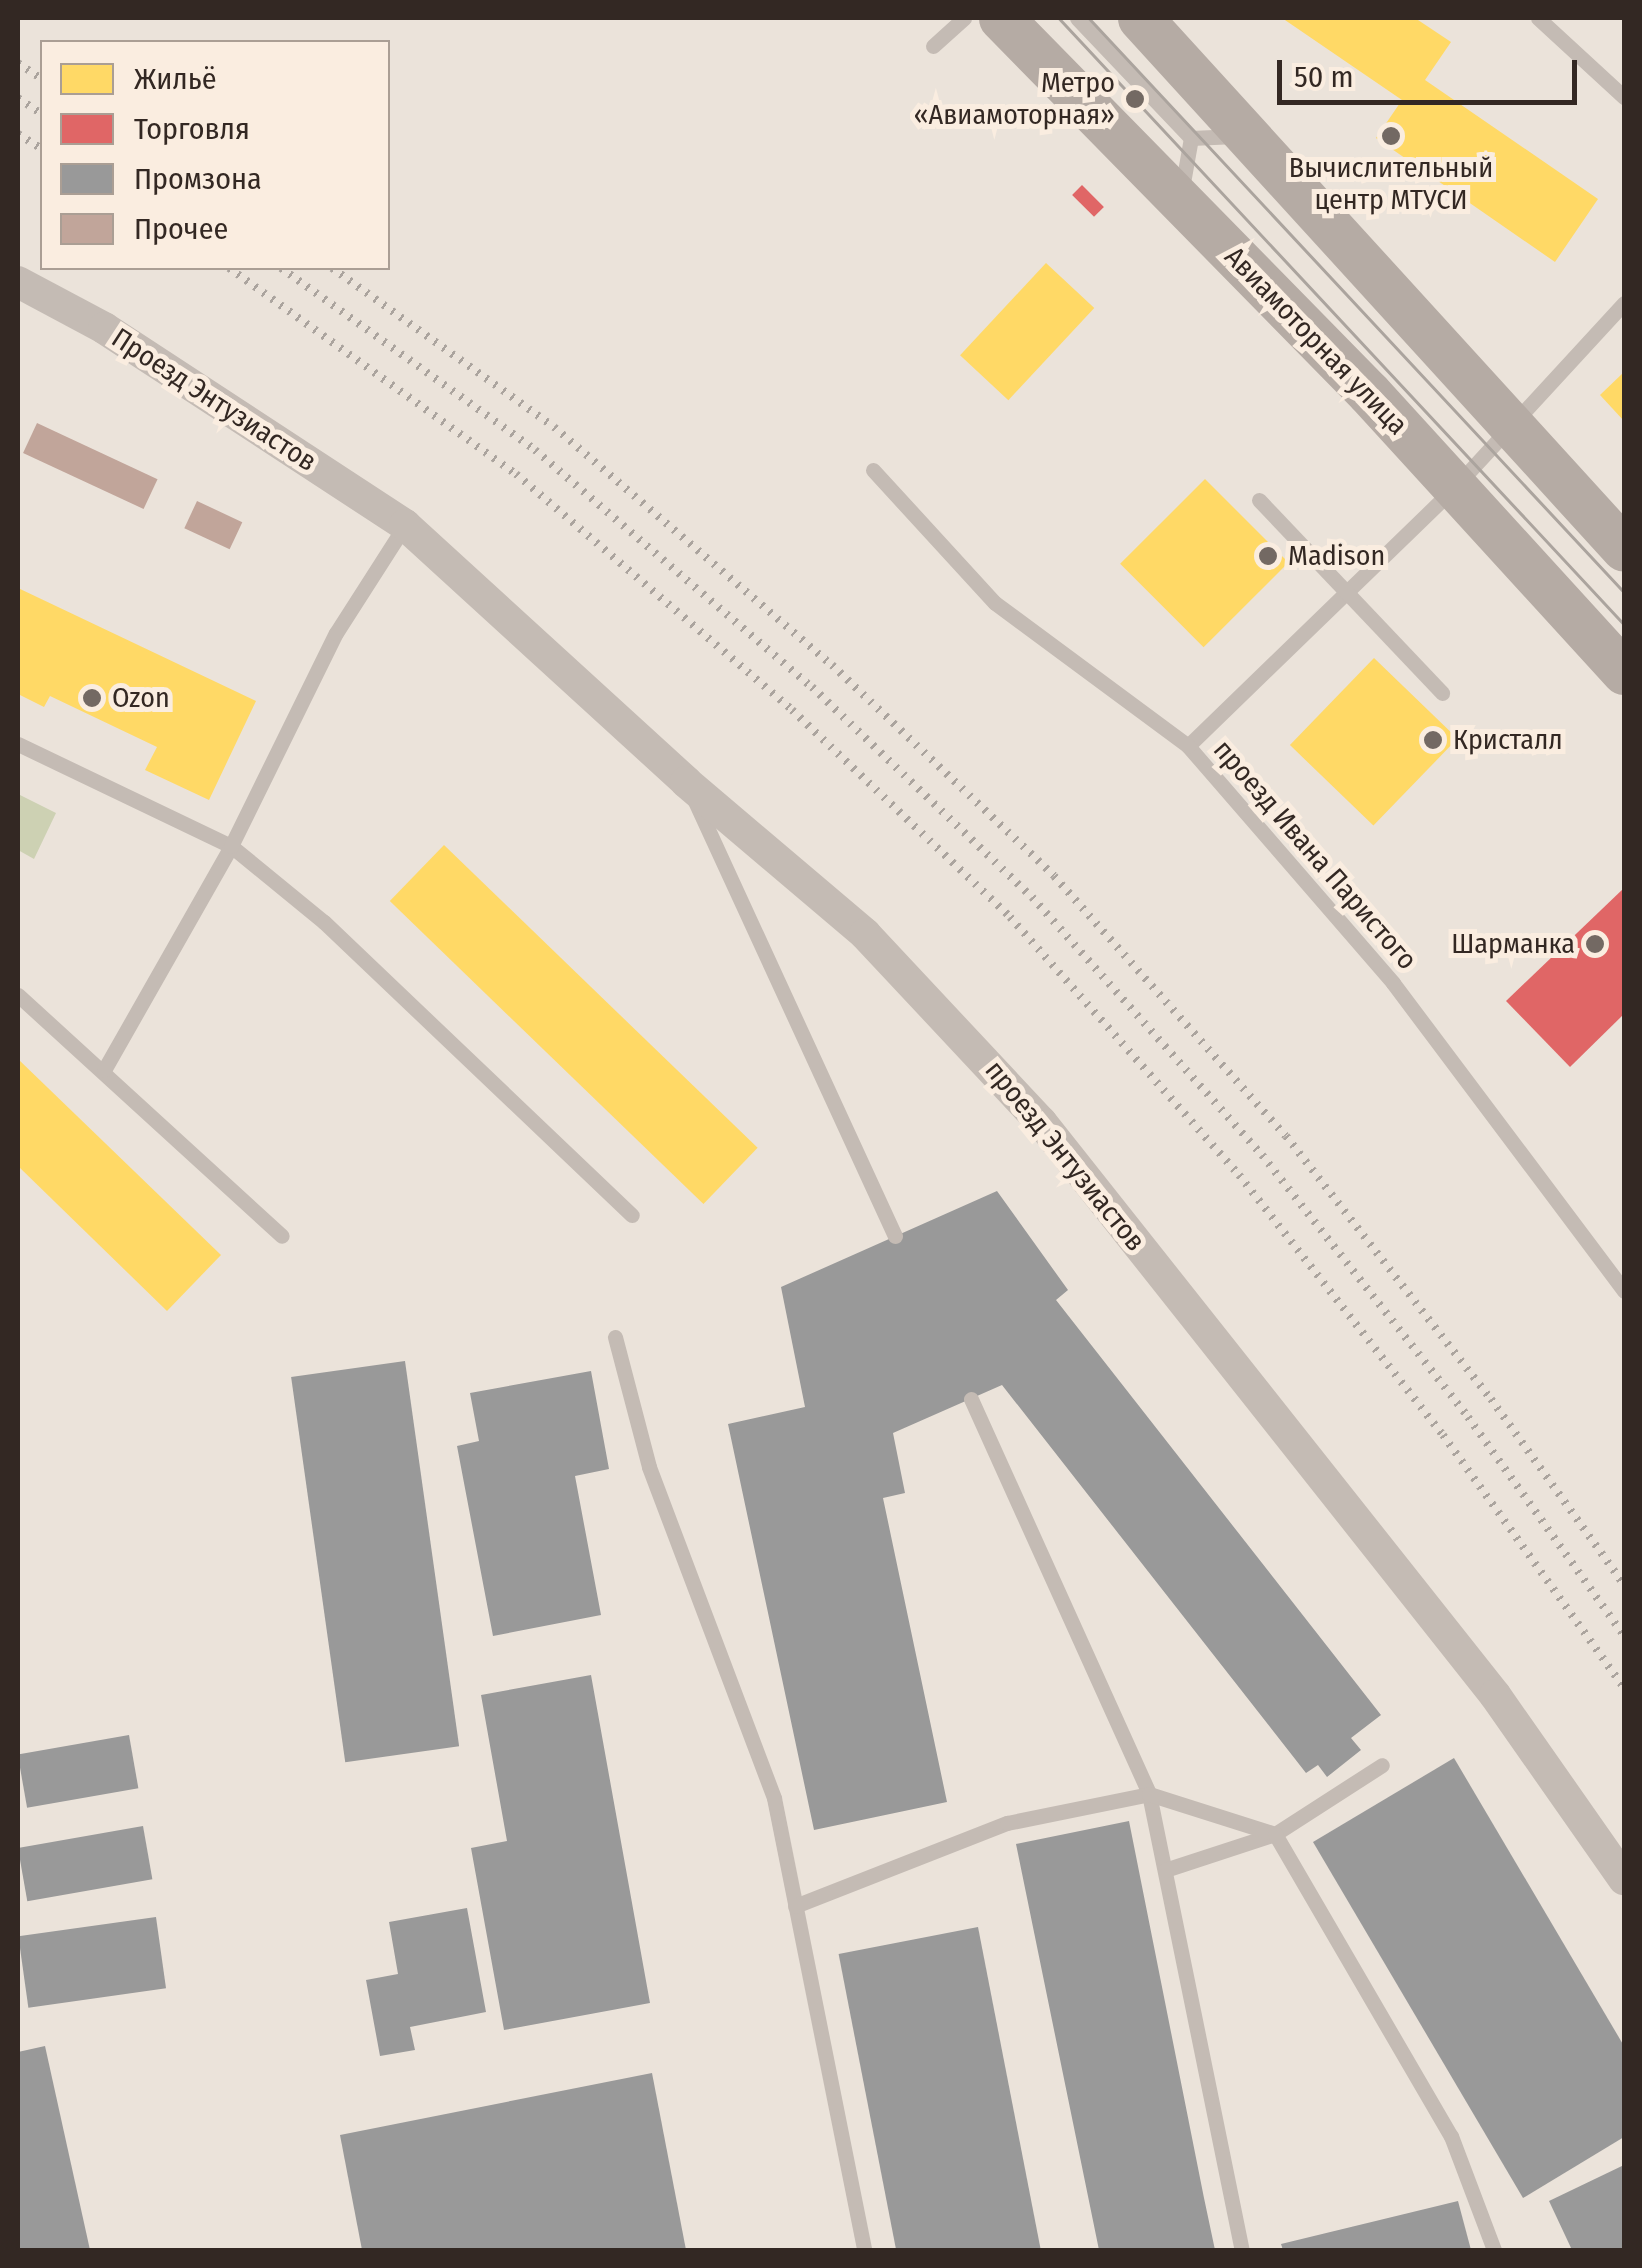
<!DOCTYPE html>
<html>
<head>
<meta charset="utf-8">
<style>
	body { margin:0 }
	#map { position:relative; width:1642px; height:2268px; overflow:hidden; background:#ebe3da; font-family:"Fira Sans Condensed",sans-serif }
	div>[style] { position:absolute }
	.green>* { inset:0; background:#cdd1b3 }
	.homes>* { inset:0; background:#ffd966; transform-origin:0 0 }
	.shops>* { inset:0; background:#e06666; transform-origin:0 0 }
	.industry>* { inset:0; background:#999; transform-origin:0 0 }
	.building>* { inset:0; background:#c1a59a; transform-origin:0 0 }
	.lane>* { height:15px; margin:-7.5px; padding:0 7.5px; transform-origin:7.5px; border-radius:7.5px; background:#c4bbb4 }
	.street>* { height:32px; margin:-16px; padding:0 16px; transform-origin:16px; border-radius:16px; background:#c4bbb4 }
	.secondary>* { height:45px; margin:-22.5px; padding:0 22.5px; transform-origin:22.5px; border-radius:22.5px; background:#b5aba4 }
	.tram>* { height:2.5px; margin:-1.25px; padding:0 1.25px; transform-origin:1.25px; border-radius:1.25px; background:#aba49e }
	.rail>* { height:8px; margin-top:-4px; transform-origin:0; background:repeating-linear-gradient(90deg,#aba49e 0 2.5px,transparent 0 10.5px) }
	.dots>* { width:28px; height:28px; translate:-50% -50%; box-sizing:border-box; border:5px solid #faede0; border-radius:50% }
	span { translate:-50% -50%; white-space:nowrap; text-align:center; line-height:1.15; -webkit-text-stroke:10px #faede0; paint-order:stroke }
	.poi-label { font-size:28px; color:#332823 }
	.right { translate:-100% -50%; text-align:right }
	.left { translate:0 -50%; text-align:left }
	.street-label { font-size:28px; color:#332823 }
	.frame { position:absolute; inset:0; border:20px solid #332823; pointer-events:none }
	.legend { position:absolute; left:40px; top:40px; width:350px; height:230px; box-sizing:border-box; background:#faede0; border:2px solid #aa9e94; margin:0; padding:12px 18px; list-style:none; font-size:30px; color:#332823 }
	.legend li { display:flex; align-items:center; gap:20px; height:50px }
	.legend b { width:50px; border:2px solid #aa9e94 }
	.scale { position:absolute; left:1277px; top:60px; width:300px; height:45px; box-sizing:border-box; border:5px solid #332823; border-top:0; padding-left:12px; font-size:30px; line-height:35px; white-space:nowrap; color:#332823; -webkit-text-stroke:8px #faede0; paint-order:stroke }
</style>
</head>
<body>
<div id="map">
	<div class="green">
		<i style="clip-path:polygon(18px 794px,56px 813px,34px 859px,18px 850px)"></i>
	</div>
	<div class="homes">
		<i style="clip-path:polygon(1282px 18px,1415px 18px,1451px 42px,1425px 80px,1598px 199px,1555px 262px,1376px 138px,1402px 100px)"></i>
		<i style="left:1046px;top:263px;width:66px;height:126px;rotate:43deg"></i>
		<i style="clip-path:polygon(1624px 372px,1624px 421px,1600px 395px)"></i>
		<i style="left:1205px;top:479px;width:118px;height:120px;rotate:45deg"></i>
		<i style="clip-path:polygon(18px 588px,256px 701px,209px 800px,145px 770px,157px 747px,50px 696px,44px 707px,18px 694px)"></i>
		<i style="left:1374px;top:658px;width:116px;height:121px;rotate:44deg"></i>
		<i style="left:444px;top:845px;width:436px;height:78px;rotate:44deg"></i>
		<i style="clip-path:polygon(18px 1059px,221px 1255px,167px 1311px,18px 1166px)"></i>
	</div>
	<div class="shops">
		<i style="left:1082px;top:185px;width:31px;height:14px;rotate:45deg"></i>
		<i style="clip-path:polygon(1624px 888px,1624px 1014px,1570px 1067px,1506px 1001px)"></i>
	</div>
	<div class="industry">
		<i style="clip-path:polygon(997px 1191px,1068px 1290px,1056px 1300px,1381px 1715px,1351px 1738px,1361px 1750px,1327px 1777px,1318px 1765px,1306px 1773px,1002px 1385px,893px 1433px,905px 1493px,883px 1498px,947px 1802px,814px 1830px,728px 1424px,805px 1407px,781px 1287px)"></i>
		<i style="left:405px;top:1361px;width:389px;height:115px;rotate:82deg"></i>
		<i style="clip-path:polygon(591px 1371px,609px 1469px,575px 1476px,601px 1615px,493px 1636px,457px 1446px,479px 1441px,470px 1393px)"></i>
		<i style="clip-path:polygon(591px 1675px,650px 2003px,504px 2030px,471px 1848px,507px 1841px,481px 1695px)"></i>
		<i style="left:129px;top:1735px;width:54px;height:113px;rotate:80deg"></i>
		<i style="clip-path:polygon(1454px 1758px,1624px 2046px,1624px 2137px,1523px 2198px,1313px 1842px)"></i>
		<i style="clip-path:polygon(1129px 1821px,1204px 2198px,1215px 2250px,1099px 2250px,1016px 1844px)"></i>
		<i style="left:143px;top:1826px;width:54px;height:127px;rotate:80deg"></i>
		<i style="clip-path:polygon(467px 1908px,486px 2012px,410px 2027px,415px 2050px,380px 2056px,366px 1980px,398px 1974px,389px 1922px)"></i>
		<i style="left:156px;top:1917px;width:72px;height:139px;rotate:82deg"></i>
		<i style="left:978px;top:1927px;width:329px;height:142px;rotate:79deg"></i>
		<i style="clip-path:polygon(45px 2046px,90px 2250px,18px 2250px,18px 2052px)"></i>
		<i style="clip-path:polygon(652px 2073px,686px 2250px,362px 2250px,340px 2135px)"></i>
		<i style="clip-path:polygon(1624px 2165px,1624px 2250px,1572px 2250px,1549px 2201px)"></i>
		<i style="clip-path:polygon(1458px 2201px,1471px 2250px,1283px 2250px,1281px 2244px)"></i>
	</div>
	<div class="building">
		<i style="left:37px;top:423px;width:133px;height:33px;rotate:25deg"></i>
		<i style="left:197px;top:501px;width:50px;height:30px;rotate:25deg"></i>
	</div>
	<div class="lane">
		<i style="left:1077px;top:18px;width:166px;rotate:46.5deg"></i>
		<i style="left:1191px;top:138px;width:45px;rotate:-2.5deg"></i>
		<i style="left:1538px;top:18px;width:117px;rotate:42.6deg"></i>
		<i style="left:933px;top:46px;width:42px;rotate:-42.1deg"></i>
		<i style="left:1181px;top:194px;width:57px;rotate:-79.9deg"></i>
		<i style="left:1624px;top:303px;width:253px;rotate:132.6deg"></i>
		<i style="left:1453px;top:489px;width:369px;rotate:135.9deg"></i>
		<i style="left:1188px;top:746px;width:313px;rotate:49.1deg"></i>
		<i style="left:1393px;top:983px;width:385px;rotate:53.1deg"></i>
		<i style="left:873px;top:470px;width:180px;rotate:47.5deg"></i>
		<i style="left:995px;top:603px;width:240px;rotate:36.5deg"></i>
		<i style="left:1259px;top:500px;width:266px;rotate:46.5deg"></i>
		<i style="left:18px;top:744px;width:236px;rotate:25.6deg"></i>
		<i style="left:231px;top:846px;width:120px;rotate:39.3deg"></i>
		<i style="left:324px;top:922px;width:425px;rotate:43.6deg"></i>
		<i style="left:694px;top:799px;width:481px;rotate:65.3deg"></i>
		<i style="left:18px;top:995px;width:357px;rotate:42.4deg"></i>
		<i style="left:104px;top:1070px;width:257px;rotate:-60.4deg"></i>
		<i style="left:231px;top:846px;width:237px;rotate:-63.8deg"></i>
		<i style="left:336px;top:633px;width:128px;rotate:-57.4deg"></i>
		<i style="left:615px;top:1337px;width:134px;rotate:75.3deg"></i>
		<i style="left:649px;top:1467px;width:354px;rotate:69.3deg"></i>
		<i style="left:774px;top:1798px;width:461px;rotate:78.7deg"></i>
		<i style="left:971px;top:1399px;width:433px;rotate:65.7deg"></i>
		<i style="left:1149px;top:1794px;width:465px;rotate:78.5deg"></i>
		<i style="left:1165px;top:1870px;width:116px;rotate:-18.1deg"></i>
		<i style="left:1275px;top:1834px;width:127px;rotate:-32.8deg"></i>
		<i style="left:795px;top:1906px;width:228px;rotate:-21.4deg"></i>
		<i style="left:1007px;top:1823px;width:145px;rotate:-11.5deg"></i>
		<i style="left:1149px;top:1794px;width:132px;rotate:17.6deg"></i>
		<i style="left:1275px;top:1834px;width:350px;rotate:59.8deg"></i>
		<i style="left:1451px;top:2136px;width:122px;rotate:69.3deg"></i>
	</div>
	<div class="street">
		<i style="left:18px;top:282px;width:98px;rotate:28.1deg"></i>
		<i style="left:104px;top:328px;width:360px;rotate:33.2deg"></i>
		<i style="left:405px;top:525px;width:381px;rotate:42.4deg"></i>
		<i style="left:686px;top:782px;width:235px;rotate:40.3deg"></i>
		<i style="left:865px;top:934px;width:258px;rotate:46.9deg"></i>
		<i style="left:1041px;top:1122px;width:731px;rotate:51.61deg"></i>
		<i style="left:1495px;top:1695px;width:225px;rotate:55deg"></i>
	</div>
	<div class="secondary">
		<i style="left:1001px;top:18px;width:525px;rotate:45.54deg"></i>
		<i style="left:1369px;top:393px;width:378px;rotate:47.6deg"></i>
		<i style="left:1140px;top:18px;width:718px;rotate:47.65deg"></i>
	</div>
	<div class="tram">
		<i style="left:1059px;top:18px;width:829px;rotate:47.01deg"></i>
		<i style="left:1089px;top:18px;width:785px;rotate:47.01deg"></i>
	</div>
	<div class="rail">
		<i style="left:18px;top:63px;width:29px;rotate:34deg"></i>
		<i style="left:18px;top:98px;width:29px;rotate:34deg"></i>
		<i style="left:18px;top:134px;width:28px;rotate:32deg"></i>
		<i style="left:229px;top:268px;width:353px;rotate:35.7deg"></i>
		<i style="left:516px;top:474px;width:363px;rotate:40.5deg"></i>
		<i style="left:792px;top:710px;width:301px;rotate:43.5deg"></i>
		<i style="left:1010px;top:917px;width:345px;rotate:48.4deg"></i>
		<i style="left:1239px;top:1175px;width:330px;rotate:51.9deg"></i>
		<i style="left:1443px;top:1435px;width:311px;rotate:54.4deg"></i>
		<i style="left:281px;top:268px;width:312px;rotate:35.6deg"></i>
		<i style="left:535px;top:450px;width:365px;rotate:40.6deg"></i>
		<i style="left:812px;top:687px;width:304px;rotate:43.7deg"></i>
		<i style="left:1032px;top:897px;width:346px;rotate:48.3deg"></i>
		<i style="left:1262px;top:1155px;width:333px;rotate:51.8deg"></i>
		<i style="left:1468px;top:1417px;width:269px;rotate:54.5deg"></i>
		<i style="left:332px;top:268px;width:273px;rotate:35.6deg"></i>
		<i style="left:554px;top:427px;width:366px;rotate:40.6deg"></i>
		<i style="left:832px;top:665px;width:306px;rotate:43.5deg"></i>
		<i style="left:1054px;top:876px;width:348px;rotate:48.3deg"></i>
		<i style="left:1286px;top:1136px;width:333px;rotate:52.1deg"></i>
		<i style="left:1491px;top:1399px;width:229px;rotate:54.4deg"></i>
	</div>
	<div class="dots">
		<i style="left:1135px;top:99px;background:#736963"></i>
		<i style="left:1391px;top:136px;background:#736963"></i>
		<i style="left:1268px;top:556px;background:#736963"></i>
		<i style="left:92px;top:698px;background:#736963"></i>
		<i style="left:1433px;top:740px;background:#736963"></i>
		<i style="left:1595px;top:944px;background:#736963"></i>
	</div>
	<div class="poi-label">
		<span class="right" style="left:1115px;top:99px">Метро<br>«Авиамоторная»</span>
		<span style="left:1391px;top:184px">Вычислительный<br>центр МТУСИ</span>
		<span class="left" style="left:1288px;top:556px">Madison</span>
		<span class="left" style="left:112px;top:698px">Ozon</span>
		<span class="left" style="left:1453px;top:740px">Кристалл</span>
		<span class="right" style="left:1575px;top:944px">Шарманка</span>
	</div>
	<div class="street-label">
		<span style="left:1316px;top:341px;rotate:46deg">Авиамоторная улица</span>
		<span style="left:214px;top:400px;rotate:33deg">Проезд Энтузиастов</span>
		<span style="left:1315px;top:855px;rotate:49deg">проезд Ивана Паристого</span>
		<span style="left:1065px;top:1156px;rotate:51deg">проезд Энтузиастов</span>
	</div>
	<div class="frame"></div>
	<ul class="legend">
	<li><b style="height:28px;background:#ffd966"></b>Жильё</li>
	<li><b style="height:28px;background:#e06666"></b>Торговля</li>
	<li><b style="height:28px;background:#999"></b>Промзона</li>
	<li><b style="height:28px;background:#c1a59a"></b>Прочее</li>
	</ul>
	<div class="scale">50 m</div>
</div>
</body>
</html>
